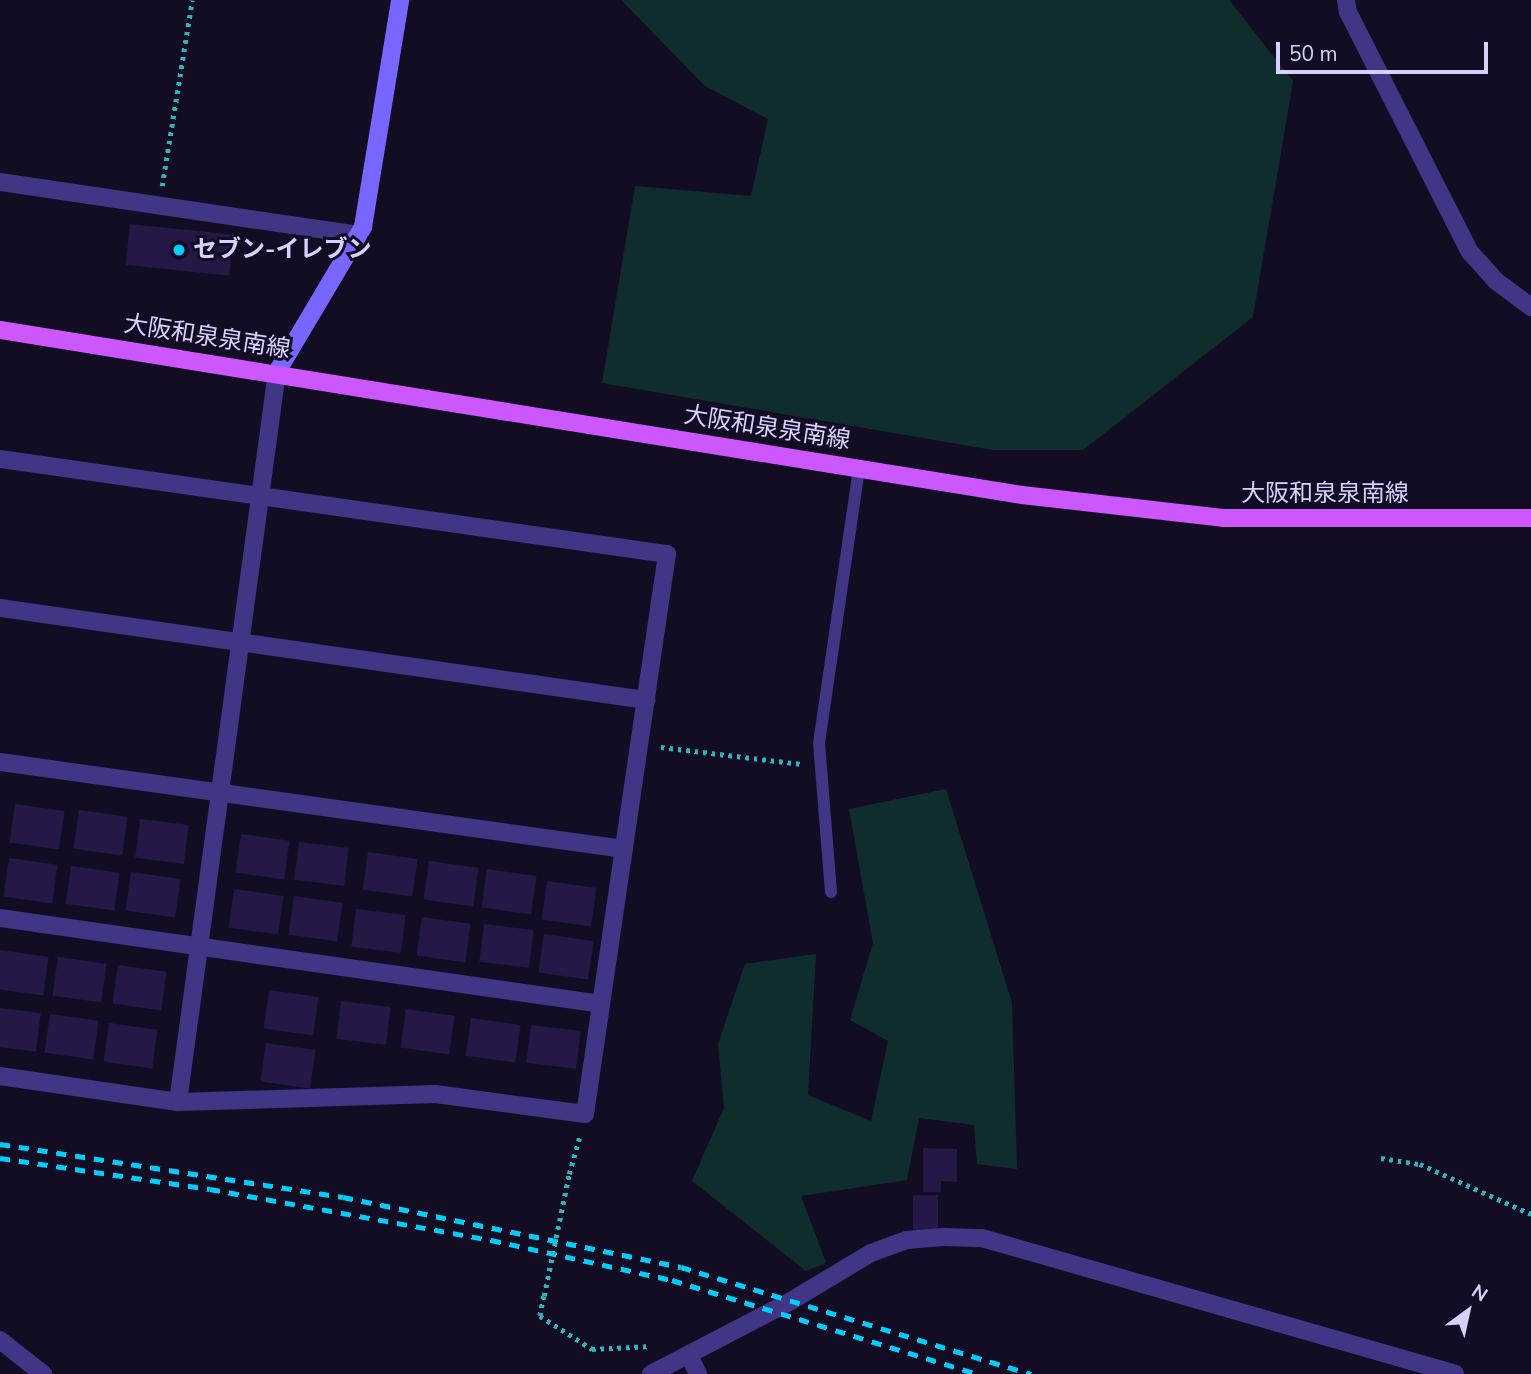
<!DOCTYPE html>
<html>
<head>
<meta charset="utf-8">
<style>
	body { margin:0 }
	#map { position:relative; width:1531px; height:1374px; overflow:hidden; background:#130d24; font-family:"Nunito Sans","Noto Sans JP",sans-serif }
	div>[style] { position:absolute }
	.green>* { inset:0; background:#102d2e }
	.building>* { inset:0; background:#251846; transform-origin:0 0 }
	.path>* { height:4.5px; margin-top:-2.25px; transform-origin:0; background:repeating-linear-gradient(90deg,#29b7ba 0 3.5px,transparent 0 8.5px) }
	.lane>* { height:12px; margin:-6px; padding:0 6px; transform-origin:6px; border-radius:6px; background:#3f3685 }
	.street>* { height:18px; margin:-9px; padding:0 9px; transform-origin:9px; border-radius:9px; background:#3f3685 }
	.secondary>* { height:18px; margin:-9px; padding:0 9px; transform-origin:9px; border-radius:9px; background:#7767ff }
	.primary>* { height:18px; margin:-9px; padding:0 9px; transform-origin:9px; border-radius:9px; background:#cd57ff }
	.rail>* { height:5px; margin-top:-2.5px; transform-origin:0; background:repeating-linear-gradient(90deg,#00cefb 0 10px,transparent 0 19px) }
	.path-bridge>* { height:4.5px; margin-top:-2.25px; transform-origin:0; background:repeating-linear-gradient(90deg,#29b7ba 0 3.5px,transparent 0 8.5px) }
	.dots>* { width:19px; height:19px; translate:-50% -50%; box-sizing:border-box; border:4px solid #130d24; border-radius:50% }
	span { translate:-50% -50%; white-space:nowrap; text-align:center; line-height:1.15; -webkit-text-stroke:6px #130d24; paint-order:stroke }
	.poi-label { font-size:24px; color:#d9d0ff; font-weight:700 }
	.left { translate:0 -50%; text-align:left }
	.street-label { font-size:24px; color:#d9d0ff }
	.north { position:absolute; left:1433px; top:1276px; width:70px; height:70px; -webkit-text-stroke:5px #130d24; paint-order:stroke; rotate:33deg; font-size:19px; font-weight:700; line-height:28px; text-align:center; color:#d9d0ff }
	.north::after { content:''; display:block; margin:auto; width:24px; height:32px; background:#d9d0ff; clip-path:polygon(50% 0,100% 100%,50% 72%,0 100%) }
	.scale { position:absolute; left:1276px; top:42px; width:212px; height:32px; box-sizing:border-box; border:4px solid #d9d0ff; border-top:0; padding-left:9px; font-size:21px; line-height:24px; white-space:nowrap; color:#d9d0ff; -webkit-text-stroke:5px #130d24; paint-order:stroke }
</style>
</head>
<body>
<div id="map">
	<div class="green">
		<i style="clip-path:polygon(621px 0,1229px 0,1293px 81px,1253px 317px,1083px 450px,993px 450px,602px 383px,635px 186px,751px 196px,768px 119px,705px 86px)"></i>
		<i style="clip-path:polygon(946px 789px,1012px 1003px,1017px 1169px,977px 1164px,974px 1125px,919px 1118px,907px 1180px,801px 1196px,826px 1263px,806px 1271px,692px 1181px,724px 1108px,718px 1044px,745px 964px,816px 954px,808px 1095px,871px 1121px,888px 1041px,850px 1020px,873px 943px,849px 809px)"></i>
	</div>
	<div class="building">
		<i style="left:130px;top:224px;width:104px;height:41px;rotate:6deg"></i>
		<i style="left:15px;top:804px;width:50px;height:39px;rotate:8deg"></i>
		<i style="left:79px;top:810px;width:49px;height:39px;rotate:8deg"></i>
		<i style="left:140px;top:819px;width:49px;height:39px;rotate:7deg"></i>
		<i style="left:241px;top:834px;width:49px;height:39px;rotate:8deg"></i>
		<i style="left:299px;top:842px;width:50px;height:38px;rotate:7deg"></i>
		<i style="left:368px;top:852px;width:50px;height:38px;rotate:8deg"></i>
		<i style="left:9px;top:858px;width:49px;height:39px;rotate:8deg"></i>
		<i style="left:429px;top:861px;width:50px;height:39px;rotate:8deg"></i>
		<i style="left:71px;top:866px;width:49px;height:38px;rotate:8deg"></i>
		<i style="left:487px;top:869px;width:50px;height:39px;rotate:8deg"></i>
		<i style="left:131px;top:872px;width:50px;height:39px;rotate:8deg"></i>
		<i style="left:547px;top:881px;width:50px;height:39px;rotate:8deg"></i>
		<i style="left:234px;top:889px;width:50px;height:39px;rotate:8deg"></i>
		<i style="left:294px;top:896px;width:49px;height:39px;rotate:8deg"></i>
		<i style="left:356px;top:909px;width:50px;height:38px;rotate:7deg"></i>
		<i style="left:422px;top:917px;width:49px;height:39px;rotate:8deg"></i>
		<i style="left:484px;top:924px;width:50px;height:38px;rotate:7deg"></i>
		<i style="left:544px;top:934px;width:50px;height:39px;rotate:8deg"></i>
		<i style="left:0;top:950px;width:49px;height:39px;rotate:8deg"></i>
		<i style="left:58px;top:957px;width:49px;height:39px;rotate:8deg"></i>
		<i style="left:118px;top:965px;width:49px;height:39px;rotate:8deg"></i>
		<i style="left:269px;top:990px;width:50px;height:39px;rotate:8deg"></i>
		<i style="left:341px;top:1001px;width:50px;height:38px;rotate:7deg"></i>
		<i style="left:0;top:1008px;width:41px;height:39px;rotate:7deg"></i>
		<i style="left:406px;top:1009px;width:49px;height:39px;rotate:8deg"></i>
		<i style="left:50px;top:1014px;width:49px;height:39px;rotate:8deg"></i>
		<i style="left:471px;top:1018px;width:50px;height:38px;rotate:8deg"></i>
		<i style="left:109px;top:1023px;width:49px;height:39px;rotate:8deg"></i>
		<i style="left:531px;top:1025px;width:50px;height:38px;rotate:7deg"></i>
		<i style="left:266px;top:1043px;width:50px;height:39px;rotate:8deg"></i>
		<i style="clip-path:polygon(923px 1148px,957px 1149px,957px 1182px,941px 1181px,941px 1192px,923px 1192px)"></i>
		<i style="left:913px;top:1195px;width:25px;height:35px"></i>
	</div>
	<div class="path">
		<i style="left:162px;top:186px;width:188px;rotate:-80.8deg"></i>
		<i style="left:661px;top:747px;width:142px;rotate:6.9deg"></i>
		<i style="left:1381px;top:1158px;width:39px;rotate:9deg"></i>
		<i style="left:1420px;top:1164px;width:122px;rotate:24.2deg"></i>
		<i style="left:569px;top:1174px;width:41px;rotate:-74.2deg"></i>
		<i style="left:544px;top:1296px;width:20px;rotate:101deg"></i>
		<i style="left:540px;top:1316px;width:62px;rotate:32.4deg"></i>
		<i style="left:592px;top:1349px;width:59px;rotate:-2.9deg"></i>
	</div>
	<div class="lane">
		<i style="left:831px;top:892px;width:149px;rotate:-94.6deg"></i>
		<i style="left:819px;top:743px;width:278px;rotate:-81.7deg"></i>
	</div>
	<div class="street">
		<i style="left:1346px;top:0;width:12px;rotate:81deg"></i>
		<i style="left:1348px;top:12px;width:269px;rotate:63.1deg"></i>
		<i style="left:1470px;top:252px;width:39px;rotate:48deg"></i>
		<i style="left:1496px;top:281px;width:44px;rotate:36.6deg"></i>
		<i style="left:0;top:182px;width:363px;rotate:8.4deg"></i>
		<i style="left:0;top:459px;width:674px;rotate:8.11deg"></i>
		<i style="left:667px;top:554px;width:566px;rotate:98.33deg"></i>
		<i style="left:585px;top:1114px;width:151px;rotate:-172.4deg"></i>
		<i style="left:435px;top:1094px;width:257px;rotate:178.2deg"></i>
		<i style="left:178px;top:1102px;width:180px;rotate:-171.7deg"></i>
		<i style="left:0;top:608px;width:653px;rotate:8.11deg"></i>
		<i style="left:0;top:762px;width:630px;rotate:7.94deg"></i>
		<i style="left:0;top:918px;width:607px;rotate:8.14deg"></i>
		<i style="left:178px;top:1102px;width:737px;rotate:-82.28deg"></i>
		<i style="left:0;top:1340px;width:55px;rotate:38.3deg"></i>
		<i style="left:690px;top:1357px;width:19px;rotate:65deg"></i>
		<i style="left:651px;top:1374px;width:158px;rotate:-27.5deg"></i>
		<i style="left:791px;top:1301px;width:93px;rotate:-31deg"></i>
		<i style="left:871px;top:1253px;width:38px;rotate:-20deg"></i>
		<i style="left:907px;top:1240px;width:38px;rotate:-5deg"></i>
		<i style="left:945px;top:1237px;width:37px;rotate:2deg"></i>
		<i style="left:982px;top:1238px;width:492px;rotate:16deg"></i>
	</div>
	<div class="secondary">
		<i style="left:277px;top:372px;width:169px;rotate:-59.3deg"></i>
		<i style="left:363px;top:227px;width:230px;rotate:-80.7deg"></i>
	</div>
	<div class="primary">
		<i style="left:0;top:330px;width:1035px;rotate:9.17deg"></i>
		<i style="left:1022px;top:495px;width:202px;rotate:6.5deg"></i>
		<i style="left:1223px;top:518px;width:308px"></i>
	</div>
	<div class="rail">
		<i style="left:0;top:1144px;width:347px;rotate:8.8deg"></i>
		<i style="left:343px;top:1197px;width:345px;rotate:11.7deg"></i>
		<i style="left:681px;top:1267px;width:366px;rotate:17deg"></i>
		<i style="left:0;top:1158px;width:212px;rotate:8.4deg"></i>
		<i style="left:210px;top:1189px;width:286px;rotate:10.3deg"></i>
		<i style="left:491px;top:1240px;width:185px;rotate:12.5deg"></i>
		<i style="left:672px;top:1280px;width:320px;rotate:17.1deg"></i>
	</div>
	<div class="path-bridge">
		<i style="left:544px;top:1296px;width:125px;rotate:-78.4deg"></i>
	</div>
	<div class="dots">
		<i style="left:179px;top:250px;background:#00cefb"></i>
	</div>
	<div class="poi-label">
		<span class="left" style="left:193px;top:250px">セブン-イレブン</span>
	</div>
	<div class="street-label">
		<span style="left:207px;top:337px;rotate:9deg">大阪和泉泉南線</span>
		<span style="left:767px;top:428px;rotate:9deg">大阪和泉泉南線</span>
		<span style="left:1325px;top:494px">大阪和泉泉南線</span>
	</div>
	<div class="north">N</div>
	<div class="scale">50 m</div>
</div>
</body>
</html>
